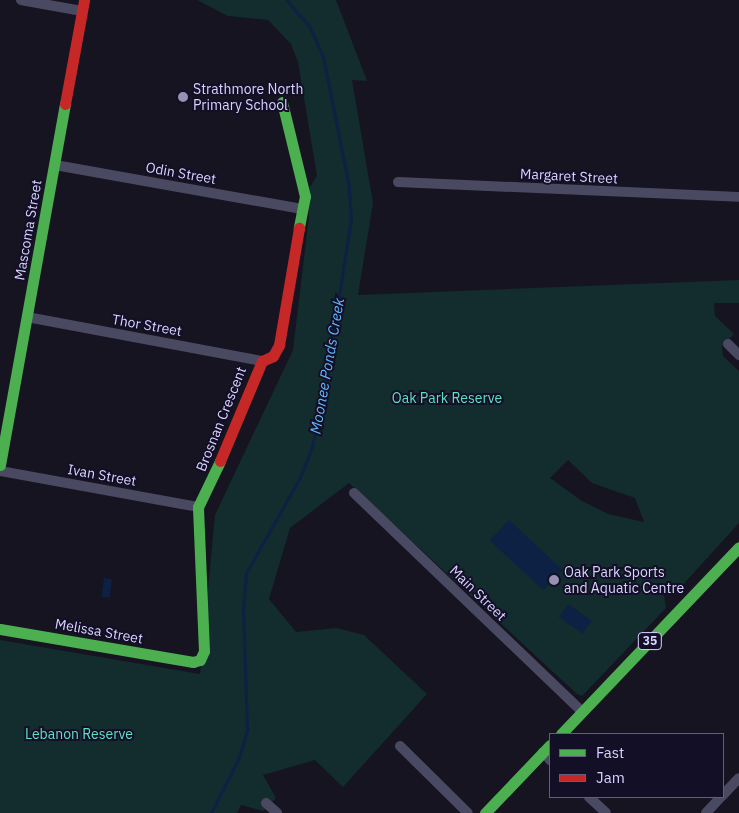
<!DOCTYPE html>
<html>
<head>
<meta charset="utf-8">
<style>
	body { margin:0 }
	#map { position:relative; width:739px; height:813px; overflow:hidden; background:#161421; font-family:"IBM Plex Sans",sans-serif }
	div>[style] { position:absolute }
	.green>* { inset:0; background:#132c2d }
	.water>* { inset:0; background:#0d2144; transform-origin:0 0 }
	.stream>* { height:3px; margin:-1.5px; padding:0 1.5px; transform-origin:1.5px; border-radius:1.5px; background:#0d2144 }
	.street>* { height:10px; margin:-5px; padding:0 5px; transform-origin:5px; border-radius:5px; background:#4a4962 }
	.fast>* { height:11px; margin:-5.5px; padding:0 5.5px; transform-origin:5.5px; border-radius:5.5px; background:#4caf50 }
	.jam>* { height:11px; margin:-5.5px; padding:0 5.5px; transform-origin:5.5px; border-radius:5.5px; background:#c62828 }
	.dots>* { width:14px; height:14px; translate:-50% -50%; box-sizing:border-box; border:2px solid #130f26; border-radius:50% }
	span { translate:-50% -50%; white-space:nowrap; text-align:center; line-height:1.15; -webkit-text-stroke:4px #130f26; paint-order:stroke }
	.shield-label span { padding:1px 4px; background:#130f26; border:1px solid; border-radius:4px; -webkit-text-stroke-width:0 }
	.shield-label { font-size:12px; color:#d9d4ff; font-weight:700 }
	.poi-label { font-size:14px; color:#d9d4ff }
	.left { translate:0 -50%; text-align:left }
	.street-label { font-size:14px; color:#d9d4ff }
	.park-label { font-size:14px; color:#5fe0c0 }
	.water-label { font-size:15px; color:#62b6ff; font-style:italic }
	.legend { position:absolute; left:549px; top:733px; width:175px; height:65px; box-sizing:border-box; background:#130f26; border:1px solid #625e7d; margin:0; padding:6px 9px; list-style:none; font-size:15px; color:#d9d4ff }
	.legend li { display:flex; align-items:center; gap:10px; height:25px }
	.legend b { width:25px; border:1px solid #625e7d }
</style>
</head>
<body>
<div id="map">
	<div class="green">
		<i style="clip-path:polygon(evenodd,197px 0,336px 0,367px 81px,352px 80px,373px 203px,358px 295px,739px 280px,739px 303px,714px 303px,715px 316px,734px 334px,722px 346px,723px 356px,739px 371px,739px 523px,679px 589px,664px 595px,666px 608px,582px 696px,577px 694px,349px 483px,290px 528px,269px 599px,296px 632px,336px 628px,364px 635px,427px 694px,343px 787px,315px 760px,263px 775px,276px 798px,263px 811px,241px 805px,237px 813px,0 813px,0 640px,200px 674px,215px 515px,293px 350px,309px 216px,308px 190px,317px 176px,298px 62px,291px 44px,268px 20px,228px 16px,197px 0,568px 460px,592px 483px,635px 498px,644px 522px,608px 514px,582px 501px,550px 478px,568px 460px)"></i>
	</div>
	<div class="water">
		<i style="left:509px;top:520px;width:73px;height:28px;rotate:43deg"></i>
		<i style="left:104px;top:578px;width:8px;height:19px;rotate:7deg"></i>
		<i style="left:568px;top:604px;width:29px;height:16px;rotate:35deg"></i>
	</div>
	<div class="stream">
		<i style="left:211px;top:813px;width:63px;rotate:-63.4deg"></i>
		<i style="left:239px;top:757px;width:28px;rotate:-73deg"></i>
		<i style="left:247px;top:730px;width:122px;rotate:-91.9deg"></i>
		<i style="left:243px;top:608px;width:35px;rotate:-85deg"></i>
		<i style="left:246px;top:573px;width:110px;rotate:-60.6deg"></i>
		<i style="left:300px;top:477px;width:32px;rotate:-68deg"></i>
		<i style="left:312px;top:447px;width:57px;rotate:-77.9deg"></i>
		<i style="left:324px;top:391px;width:174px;rotate:-81.1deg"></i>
		<i style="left:351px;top:219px;width:32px;rotate:-94deg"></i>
		<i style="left:349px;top:187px;width:133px;rotate:-101.3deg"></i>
		<i style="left:323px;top:57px;width:34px;rotate:-114deg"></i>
		<i style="left:309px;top:26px;width:35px;rotate:-131deg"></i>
	</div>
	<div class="street">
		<i style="left:21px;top:0;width:62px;rotate:10.2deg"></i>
		<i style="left:55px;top:165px;width:251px;rotate:10.1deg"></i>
		<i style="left:398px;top:182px;width:341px;rotate:2.5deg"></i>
		<i style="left:27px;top:317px;width:239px;rotate:10.6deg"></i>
		<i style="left:728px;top:344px;width:16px;rotate:45deg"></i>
		<i style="left:0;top:471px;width:201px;rotate:10.3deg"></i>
		<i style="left:354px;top:493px;width:316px;rotate:43.8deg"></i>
		<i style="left:400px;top:746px;width:95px;rotate:44.6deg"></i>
		<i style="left:543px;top:752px;width:11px;rotate:49deg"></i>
		<i style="left:723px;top:795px;width:23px;rotate:-47deg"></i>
		<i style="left:589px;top:797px;width:23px;rotate:43deg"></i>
		<i style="left:266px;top:803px;width:15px;rotate:42deg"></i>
		<i style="left:706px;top:813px;width:22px;rotate:-47deg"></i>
	</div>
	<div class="fast">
		<i style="left:282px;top:102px;width:97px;rotate:76.3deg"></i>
		<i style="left:305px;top:196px;width:33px;rotate:101deg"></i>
		<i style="left:0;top:465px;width:367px;rotate:-79.8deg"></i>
		<i style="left:0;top:629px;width:196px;rotate:9.7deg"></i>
		<i style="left:193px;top:662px;width:7px;rotate:-16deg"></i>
		<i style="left:200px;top:660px;width:10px;rotate:-66deg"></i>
		<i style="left:204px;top:651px;width:144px;rotate:-92.4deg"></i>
		<i style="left:198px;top:507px;width:51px;rotate:-64.4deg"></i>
		<i style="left:561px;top:734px;width:258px;rotate:-46.4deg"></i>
		<i style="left:485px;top:813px;width:94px;rotate:-46.3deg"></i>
	</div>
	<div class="jam">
		<i style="left:65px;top:104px;width:106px;rotate:-79.6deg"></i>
		<i style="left:220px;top:461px;width:108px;rotate:-67.2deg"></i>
		<i style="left:262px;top:361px;width:12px;rotate:-24deg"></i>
		<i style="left:273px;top:356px;width:13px;rotate:-61deg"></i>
		<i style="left:279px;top:345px;width:119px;rotate:-80.3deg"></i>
	</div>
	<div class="dots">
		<i style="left:183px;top:97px;background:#9591b1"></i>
		<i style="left:554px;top:580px;background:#9591b1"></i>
	</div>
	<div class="shield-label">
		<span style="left:650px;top:641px">35</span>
	</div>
	<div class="poi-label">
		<span class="left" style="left:193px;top:97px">Strathmore North<br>Primary School</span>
		<span class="left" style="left:564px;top:580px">Oak Park Sports<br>and Aquatic Centre</span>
	</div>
	<div class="street-label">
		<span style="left:181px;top:173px;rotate:10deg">Odin Street</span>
		<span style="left:569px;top:176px;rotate:3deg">Margaret Street</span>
		<span style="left:28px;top:230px;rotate:-80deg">Mascoma Street</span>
		<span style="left:147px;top:325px;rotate:10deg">Thor Street</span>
		<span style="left:221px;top:419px;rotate:-68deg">Brosnan Crescent</span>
		<span style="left:102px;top:475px;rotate:10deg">Ivan Street</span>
		<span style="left:478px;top:593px;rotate:44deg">Main Street</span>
		<span style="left:99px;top:631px;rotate:10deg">Melissa Street</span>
	</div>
	<div class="park-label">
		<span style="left:447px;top:398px">Oak Park Reserve</span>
		<span style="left:79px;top:734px">Lebanon Reserve</span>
	</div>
	<div class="water-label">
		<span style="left:327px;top:366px;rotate:-80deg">Moonee Ponds Creek</span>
	</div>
	<ul class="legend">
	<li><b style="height:6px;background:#4caf50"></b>Fast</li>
	<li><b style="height:6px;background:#c62828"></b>Jam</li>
	</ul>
</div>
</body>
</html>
